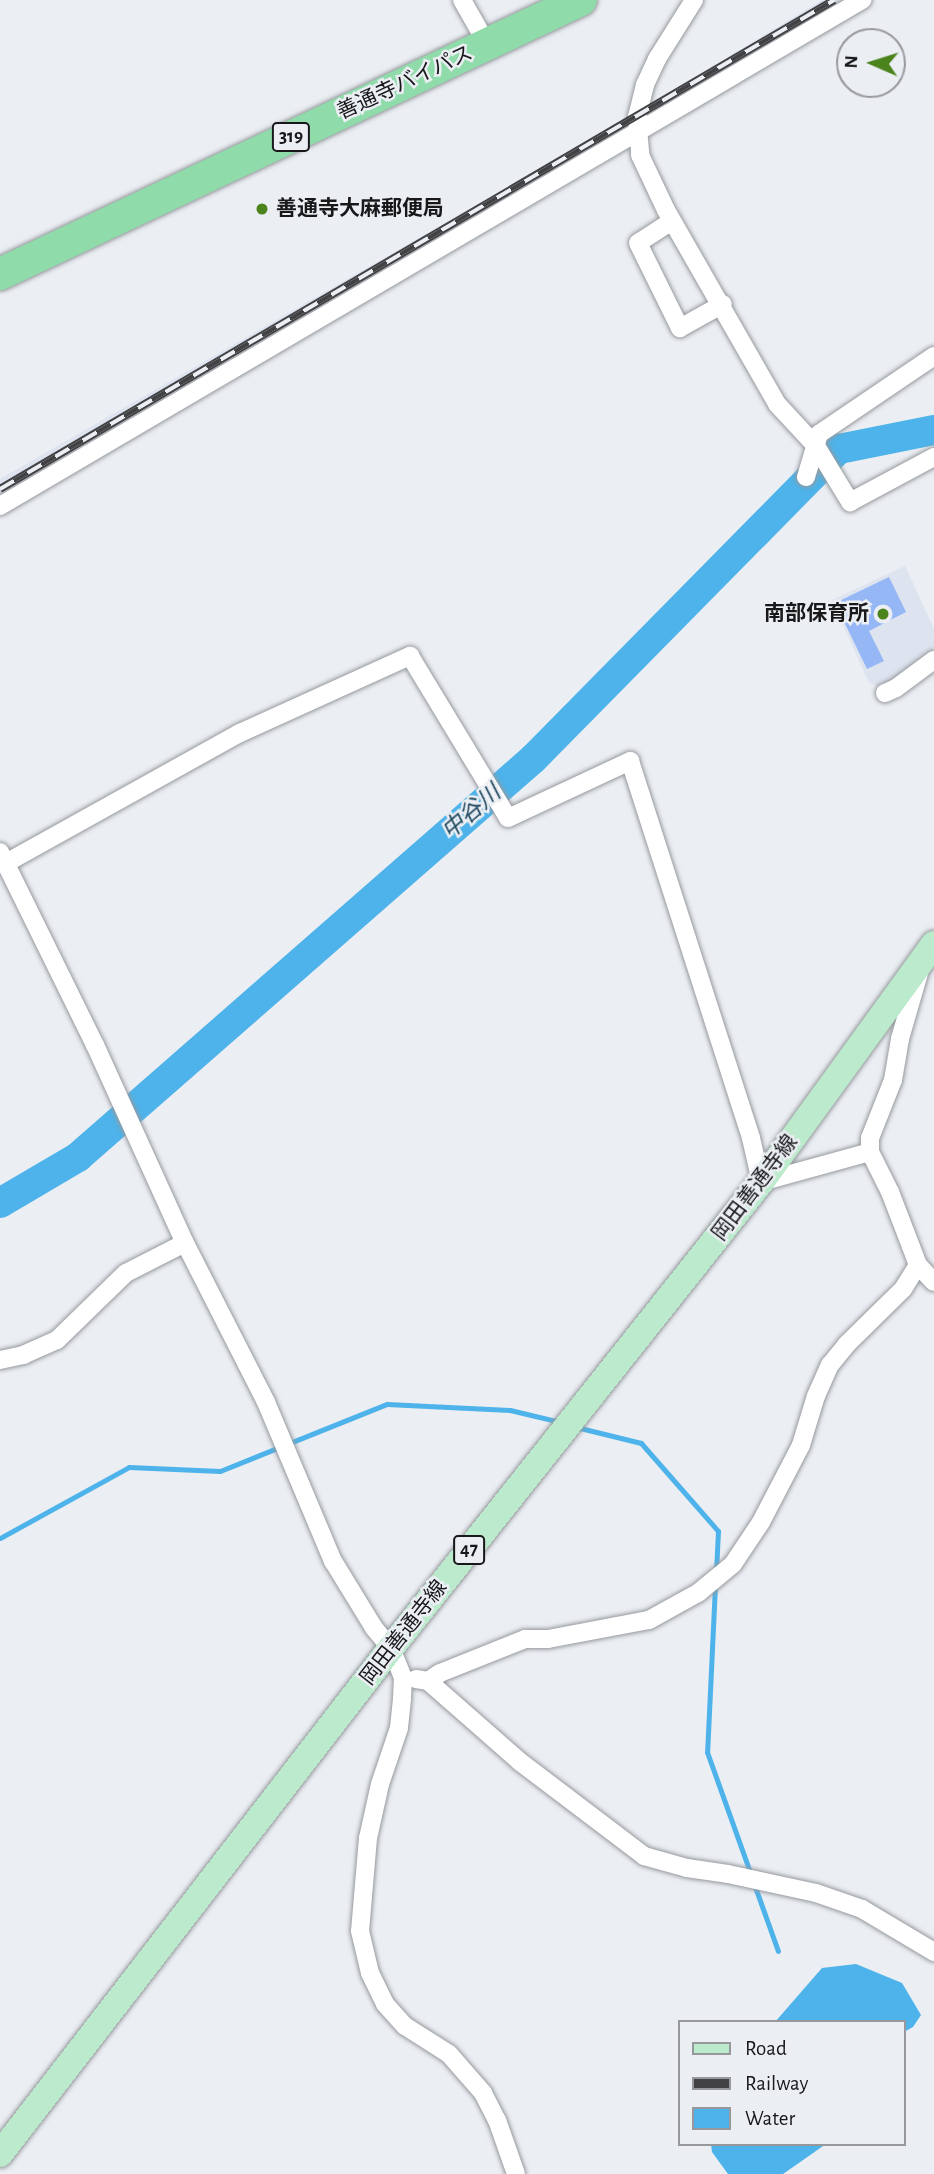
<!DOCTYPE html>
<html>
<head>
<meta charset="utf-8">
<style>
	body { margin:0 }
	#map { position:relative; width:934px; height:2174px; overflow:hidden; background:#ebeef3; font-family:"Alegreya Sans","Noto Sans JP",sans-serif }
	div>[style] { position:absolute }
	.built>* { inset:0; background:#dde3ef }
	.water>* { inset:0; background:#4db3ea }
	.stream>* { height:5px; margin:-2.5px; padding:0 2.5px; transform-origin:2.5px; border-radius:2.5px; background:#4db3ea }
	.river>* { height:30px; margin:-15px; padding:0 15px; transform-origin:15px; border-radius:15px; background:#4db3ea }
	.building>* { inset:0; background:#96b7f6 }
	.roads { filter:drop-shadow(0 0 2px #96999d) drop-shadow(0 0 2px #96999d) }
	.street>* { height:18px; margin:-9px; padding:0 9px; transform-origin:9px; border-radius:9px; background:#fff }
	.primary>* { height:26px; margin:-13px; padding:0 13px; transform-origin:13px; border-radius:13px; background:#bceacc }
	.highway>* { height:32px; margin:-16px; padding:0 16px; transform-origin:16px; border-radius:16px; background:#8fdcaa }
	.rail>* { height:8px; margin-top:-4px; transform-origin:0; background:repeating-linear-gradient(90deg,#ebeef3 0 16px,#424245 0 32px); box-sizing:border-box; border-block:2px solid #424245 }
	.dots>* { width:19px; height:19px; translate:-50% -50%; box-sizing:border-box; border:4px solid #ebeef3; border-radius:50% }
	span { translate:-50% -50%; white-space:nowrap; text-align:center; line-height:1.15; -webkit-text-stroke:5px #ebeef3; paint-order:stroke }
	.shield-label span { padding:2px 5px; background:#ebeef3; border:2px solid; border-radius:5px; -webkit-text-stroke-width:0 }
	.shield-label { font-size:19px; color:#18181a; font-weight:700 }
	.street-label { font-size:21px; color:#18181a }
	.poi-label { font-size:21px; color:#18181a; font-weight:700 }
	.left { translate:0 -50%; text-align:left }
	.right { translate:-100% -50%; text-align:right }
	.water-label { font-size:23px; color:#1f4960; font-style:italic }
	.legend { position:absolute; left:678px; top:2020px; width:228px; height:126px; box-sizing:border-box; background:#ebeef3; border:2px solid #97989c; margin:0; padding:9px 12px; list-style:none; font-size:21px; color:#18181a }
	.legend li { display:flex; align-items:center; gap:14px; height:35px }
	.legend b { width:35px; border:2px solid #97989c }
	.north { position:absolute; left:836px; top:28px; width:70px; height:70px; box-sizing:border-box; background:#ebeef3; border:2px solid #97989c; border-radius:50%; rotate:273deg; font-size:19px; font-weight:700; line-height:28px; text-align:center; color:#18181a }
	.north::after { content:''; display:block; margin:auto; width:24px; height:32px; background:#4b831c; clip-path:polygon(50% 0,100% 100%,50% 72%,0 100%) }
</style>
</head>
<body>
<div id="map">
	<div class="built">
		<i style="clip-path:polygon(822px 0,848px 0,0 499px,0 479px,624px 120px)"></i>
		<i style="clip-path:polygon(905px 566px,934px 629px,934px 649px,890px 684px,877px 686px,869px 683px,832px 600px)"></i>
	</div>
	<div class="water">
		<i style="clip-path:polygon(856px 1964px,902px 1983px,921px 2015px,913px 2027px,904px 2032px,904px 2022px,775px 2022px,822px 1968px)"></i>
		<i style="clip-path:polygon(711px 2144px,826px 2144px,783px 2174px,728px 2174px,712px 2152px)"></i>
	</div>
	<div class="stream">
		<i style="left:576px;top:1427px;width:67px;rotate:13.8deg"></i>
		<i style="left:641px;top:1443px;width:117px;rotate:48.8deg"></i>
		<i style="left:718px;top:1531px;width:41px;rotate:92.8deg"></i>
		<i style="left:0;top:1538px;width:147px;rotate:-28.8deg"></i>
		<i style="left:129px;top:1467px;width:91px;rotate:2.5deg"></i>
		<i style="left:220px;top:1471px;width:180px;rotate:-21.9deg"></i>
		<i style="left:387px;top:1404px;width:123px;rotate:2.8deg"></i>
		<i style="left:510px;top:1410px;width:51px;rotate:13.5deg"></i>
		<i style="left:715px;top:1585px;width:167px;rotate:92.7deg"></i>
		<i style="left:707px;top:1752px;width:131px;rotate:70.3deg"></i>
		<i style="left:754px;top:1884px;width:71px;rotate:70.3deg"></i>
	</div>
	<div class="river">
		<i style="left:0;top:1203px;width:91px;rotate:-30.5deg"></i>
		<i style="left:78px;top:1157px;width:605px;rotate:-41.18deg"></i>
		<i style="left:533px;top:759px;width:436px;rotate:-45.4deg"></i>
		<i style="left:839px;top:449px;width:97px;rotate:-11.3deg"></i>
	</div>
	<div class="building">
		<i style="clip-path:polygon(889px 577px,906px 612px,869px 631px,884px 661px,867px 669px,835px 603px)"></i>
	</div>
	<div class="roads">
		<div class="street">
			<i style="left:462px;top:0;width:51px;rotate:60.4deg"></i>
			<i style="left:694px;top:0;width:70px;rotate:122.1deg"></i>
			<i style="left:657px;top:59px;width:29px;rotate:115deg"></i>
			<i style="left:645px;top:85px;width:33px;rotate:104deg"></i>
			<i style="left:637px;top:117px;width:38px;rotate:85deg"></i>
			<i style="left:640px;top:155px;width:61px;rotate:64.7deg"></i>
			<i style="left:666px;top:210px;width:224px;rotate:60.2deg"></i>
			<i style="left:777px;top:404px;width:57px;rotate:47.1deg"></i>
			<i style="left:816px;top:446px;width:66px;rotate:58.7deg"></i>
			<i style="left:850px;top:502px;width:95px;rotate:-28.2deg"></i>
			<i style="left:672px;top:221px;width:40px;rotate:147.1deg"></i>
			<i style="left:638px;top:243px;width:95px;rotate:63.7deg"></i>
			<i style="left:680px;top:328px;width:49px;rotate:-29.2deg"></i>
			<i style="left:806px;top:477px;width:45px;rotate:-73.2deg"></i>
			<i style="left:819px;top:434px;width:139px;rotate:-34.1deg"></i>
			<i style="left:0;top:506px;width:1000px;rotate:-30.41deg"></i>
			<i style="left:885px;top:693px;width:12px;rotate:-24deg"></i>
			<i style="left:896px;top:688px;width:47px;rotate:-36.4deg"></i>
			<i style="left:0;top:852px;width:215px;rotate:63.8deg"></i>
			<i style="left:95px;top:1045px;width:217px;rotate:65.6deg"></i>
			<i style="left:185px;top:1243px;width:178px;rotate:63deg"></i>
			<i style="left:266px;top:1402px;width:173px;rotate:67.2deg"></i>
			<i style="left:333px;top:1561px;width:79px;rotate:58.5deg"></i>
			<i style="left:374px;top:1628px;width:26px;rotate:50deg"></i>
			<i style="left:391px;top:1648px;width:32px;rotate:68deg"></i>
			<i style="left:403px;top:1678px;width:21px;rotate:93deg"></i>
			<i style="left:402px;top:1699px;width:29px;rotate:96deg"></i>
			<i style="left:399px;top:1728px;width:59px;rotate:108.7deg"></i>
			<i style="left:380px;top:1784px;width:55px;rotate:102.5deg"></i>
			<i style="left:368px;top:1838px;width:93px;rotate:94.9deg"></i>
			<i style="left:360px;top:1931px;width:43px;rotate:76.6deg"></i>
			<i style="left:370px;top:1973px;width:34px;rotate:64deg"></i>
			<i style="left:385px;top:2004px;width:30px;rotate:48deg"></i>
			<i style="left:405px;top:2026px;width:52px;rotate:32.5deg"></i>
			<i style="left:449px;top:2054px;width:52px;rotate:48.9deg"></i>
			<i style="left:483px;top:2093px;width:30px;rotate:63deg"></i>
			<i style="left:497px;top:2120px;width:57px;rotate:70.6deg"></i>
			<i style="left:6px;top:863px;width:268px;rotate:-29.1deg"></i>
			<i style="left:240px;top:733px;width:187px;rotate:-24.4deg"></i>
			<i style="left:410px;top:656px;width:189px;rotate:58.8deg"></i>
			<i style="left:508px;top:818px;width:135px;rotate:-25deg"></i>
			<i style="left:630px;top:761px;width:396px;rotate:72.2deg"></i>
			<i style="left:751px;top:1138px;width:45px;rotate:77.2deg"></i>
			<i style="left:761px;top:1182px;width:113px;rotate:-15.4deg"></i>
			<i style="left:919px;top:973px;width:69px;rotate:106.1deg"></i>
			<i style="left:900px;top:1039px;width:42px;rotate:99.7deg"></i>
			<i style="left:893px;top:1080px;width:62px;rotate:111.6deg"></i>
			<i style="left:870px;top:1138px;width:14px;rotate:90deg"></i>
			<i style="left:870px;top:1152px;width:45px;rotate:63.4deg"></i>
			<i style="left:890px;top:1192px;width:78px;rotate:69deg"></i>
			<i style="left:918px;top:1265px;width:23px;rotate:47deg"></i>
			<i style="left:0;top:1360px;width:24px;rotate:-12deg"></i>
			<i style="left:23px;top:1355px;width:37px;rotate:-24deg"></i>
			<i style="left:57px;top:1340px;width:96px;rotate:-44.2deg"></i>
			<i style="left:126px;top:1273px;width:66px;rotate:-27deg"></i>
			<i style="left:416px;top:1679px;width:12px;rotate:9deg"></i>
			<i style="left:428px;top:1681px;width:121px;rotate:41.3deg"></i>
			<i style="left:519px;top:1761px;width:157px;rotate:37.2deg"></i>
			<i style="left:644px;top:1856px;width:45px;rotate:15.6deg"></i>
			<i style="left:687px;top:1868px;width:41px;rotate:8.3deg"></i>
			<i style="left:728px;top:1874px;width:90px;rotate:12.2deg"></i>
			<i style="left:816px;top:1893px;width:49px;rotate:19.2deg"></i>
			<i style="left:862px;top:1909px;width:84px;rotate:30.8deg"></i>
			<i style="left:428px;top:1681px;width:14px;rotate:-34deg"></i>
			<i style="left:440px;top:1673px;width:92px;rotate:-21.8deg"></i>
			<i style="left:525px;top:1639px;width:23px"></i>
			<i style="left:548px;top:1639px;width:103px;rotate:-10.7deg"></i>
			<i style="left:649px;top:1620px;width:56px;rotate:-28.9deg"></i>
			<i style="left:698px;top:1593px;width:45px;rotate:-39.6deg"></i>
			<i style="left:733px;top:1564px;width:50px;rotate:-56.3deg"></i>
			<i style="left:761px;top:1522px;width:87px;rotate:-62.5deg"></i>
			<i style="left:801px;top:1445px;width:51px;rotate:-73deg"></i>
			<i style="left:816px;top:1396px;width:34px;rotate:-66deg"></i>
			<i style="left:830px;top:1365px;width:26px;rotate:-51deg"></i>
			<i style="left:846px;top:1345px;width:80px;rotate:-44.5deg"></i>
			<i style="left:903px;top:1289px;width:28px;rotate:-58deg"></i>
		</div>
		<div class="primary">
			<i style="left:0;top:2154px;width:639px;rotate:-52.31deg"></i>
			<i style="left:391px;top:1648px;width:595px;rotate:-51.55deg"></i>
			<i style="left:761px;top:1182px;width:294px;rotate:-54deg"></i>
		</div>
		<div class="highway">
			<i style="left:0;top:274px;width:642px;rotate:-25.25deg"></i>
		</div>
	</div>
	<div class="rail">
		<i style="left:0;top:489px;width:967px;rotate:-30.38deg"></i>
	</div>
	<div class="dots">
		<i style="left:262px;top:209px;background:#4b831c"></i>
		<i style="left:883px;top:614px;background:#4b831c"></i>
	</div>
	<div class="shield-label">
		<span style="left:291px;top:137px">319</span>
		<span style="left:469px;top:1550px">47</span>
	</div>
	<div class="street-label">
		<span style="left:405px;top:83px;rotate:-25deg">善通寺バイパス</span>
		<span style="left:755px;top:1188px;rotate:-53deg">岡田善通寺線</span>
		<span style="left:404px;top:1633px;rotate:-52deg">岡田善通寺線</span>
	</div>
	<div class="poi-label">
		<span class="left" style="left:276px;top:209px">善通寺大麻郵便局</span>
		<span class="right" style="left:869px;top:614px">南部保育所</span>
	</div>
	<div class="water-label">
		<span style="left:472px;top:813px;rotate:-41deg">中谷川</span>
	</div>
	<ul class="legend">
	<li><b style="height:9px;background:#bceacc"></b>Road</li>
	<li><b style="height:9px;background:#424245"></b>Railway</li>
	<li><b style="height:19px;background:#4db3ea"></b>Water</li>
	</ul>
	<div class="north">N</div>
</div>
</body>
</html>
